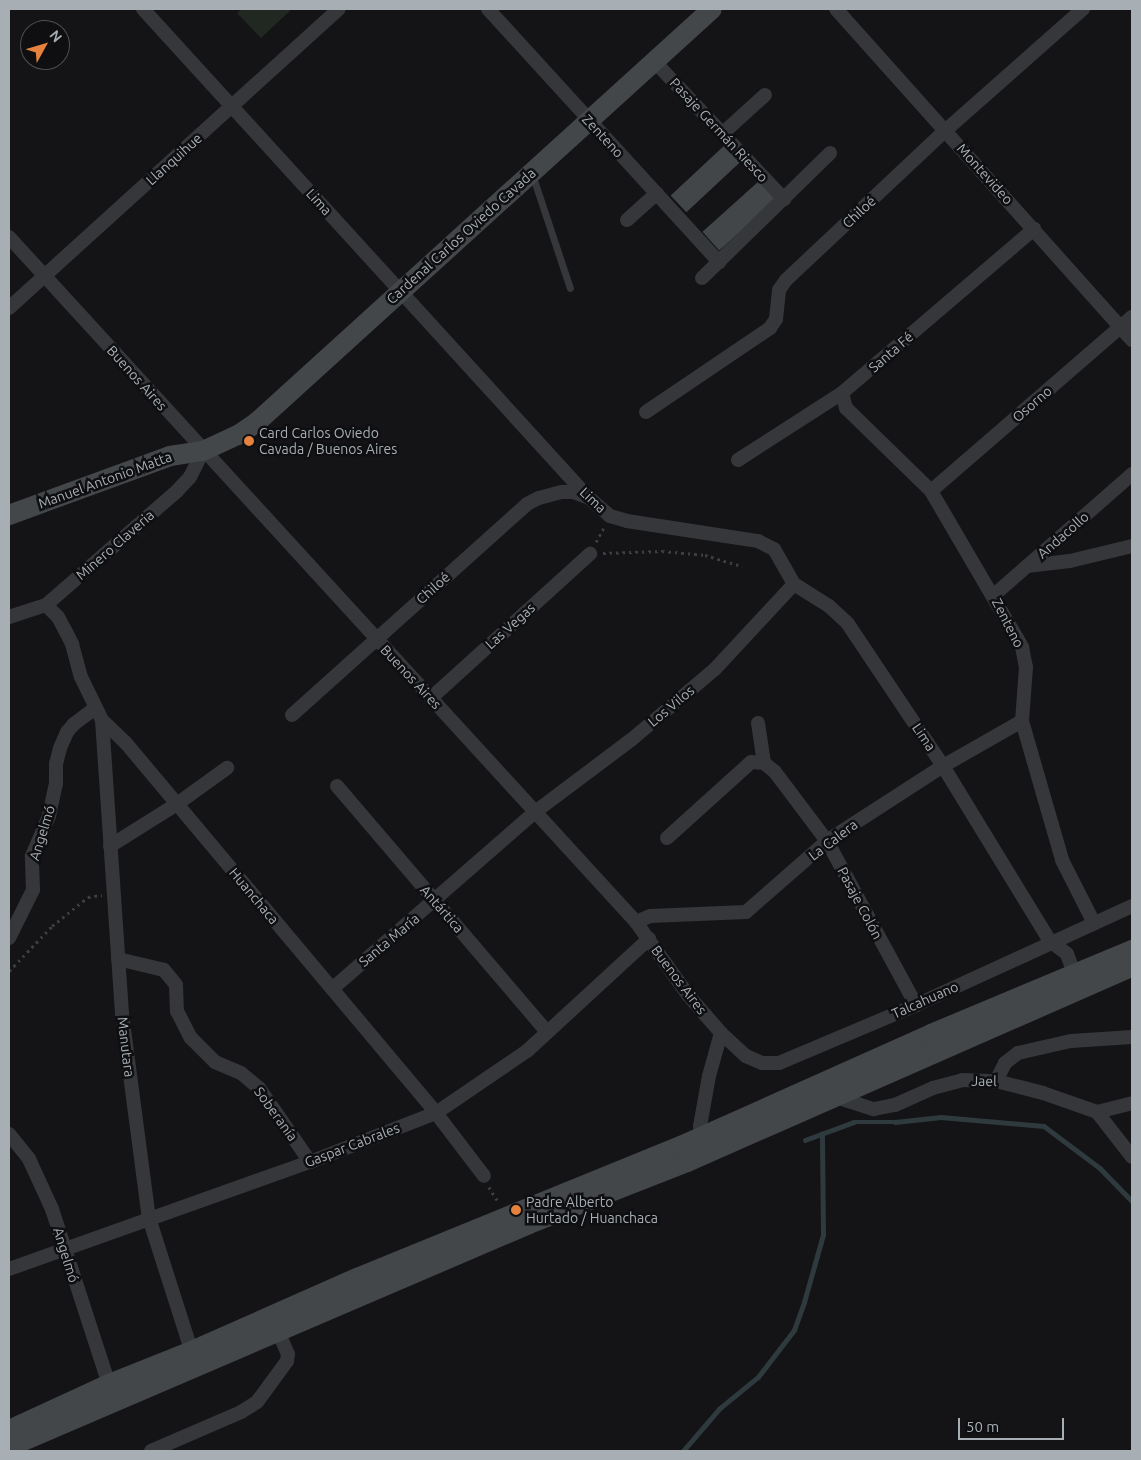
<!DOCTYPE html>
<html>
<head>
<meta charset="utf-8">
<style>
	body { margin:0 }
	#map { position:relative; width:1141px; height:1460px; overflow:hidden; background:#141416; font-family:Ubuntu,sans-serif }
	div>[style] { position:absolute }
	.green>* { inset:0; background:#212821 }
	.stream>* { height:4.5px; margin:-2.25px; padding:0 2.25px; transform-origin:2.25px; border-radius:2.25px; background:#2e3a3e }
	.building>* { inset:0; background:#434649; transform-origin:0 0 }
	.path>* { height:2.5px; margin-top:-1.25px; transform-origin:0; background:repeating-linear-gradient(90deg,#3b3f41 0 2.5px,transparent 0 6.5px) }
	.lane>* { height:7px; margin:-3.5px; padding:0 3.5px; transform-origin:3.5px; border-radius:3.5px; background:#35373a }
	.street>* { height:14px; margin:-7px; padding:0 7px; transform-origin:7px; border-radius:7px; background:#35373a }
	.secondary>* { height:20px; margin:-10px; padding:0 10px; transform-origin:10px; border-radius:10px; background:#43474a }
	.dots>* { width:14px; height:14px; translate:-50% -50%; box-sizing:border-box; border:2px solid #0f0f11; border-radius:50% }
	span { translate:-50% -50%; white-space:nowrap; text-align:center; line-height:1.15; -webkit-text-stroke:5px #0f0f11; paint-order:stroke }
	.street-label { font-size:14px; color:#a7afb5 }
	.poi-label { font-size:14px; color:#a7afb5 }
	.left { translate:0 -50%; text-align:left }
	.frame { position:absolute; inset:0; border:10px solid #a7afb5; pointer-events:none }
	.north { position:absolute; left:20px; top:20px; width:50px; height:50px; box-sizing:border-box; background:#0f0f11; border:1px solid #4c4f53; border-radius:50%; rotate:51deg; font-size:14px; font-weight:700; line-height:20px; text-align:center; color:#a7afb5 }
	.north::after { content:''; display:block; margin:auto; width:18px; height:22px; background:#e5823d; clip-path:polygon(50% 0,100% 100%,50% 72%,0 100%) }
	.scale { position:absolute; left:958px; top:1418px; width:106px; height:22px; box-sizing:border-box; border:2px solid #a7afb5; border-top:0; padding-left:6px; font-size:15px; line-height:18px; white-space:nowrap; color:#a7afb5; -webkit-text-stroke:4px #0f0f11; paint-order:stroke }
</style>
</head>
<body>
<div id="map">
	<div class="green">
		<i style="clip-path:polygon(242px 9px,292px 9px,261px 38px,237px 13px)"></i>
	</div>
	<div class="stream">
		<i style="left:805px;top:1140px;width:52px;rotate:-20.2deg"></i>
		<i style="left:854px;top:1122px;width:41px"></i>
		<i style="left:895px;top:1122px;width:46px;rotate:-6.2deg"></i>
		<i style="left:941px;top:1117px;width:103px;rotate:5deg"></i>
		<i style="left:1044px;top:1126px;width:70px;rotate:36.9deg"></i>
		<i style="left:1100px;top:1168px;width:46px;rotate:45.9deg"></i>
		<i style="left:683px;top:1451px;width:55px;rotate:-49.4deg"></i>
		<i style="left:719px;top:1409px;width:50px;rotate:-39.4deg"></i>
		<i style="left:758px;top:1377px;width:59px;rotate:-52.5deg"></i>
		<i style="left:794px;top:1330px;width:30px;rotate:-70deg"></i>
		<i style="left:804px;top:1302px;width:70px;rotate:-74.2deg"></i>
		<i style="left:823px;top:1235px;width:101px;rotate:-90.6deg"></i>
	</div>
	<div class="building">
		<i style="left:727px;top:143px;width:23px;height:77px;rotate:47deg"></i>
		<i style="left:759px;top:181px;width:25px;height:76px;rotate:48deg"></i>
	</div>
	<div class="path">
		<i style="left:596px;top:542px;width:17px;rotate:-62deg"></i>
		<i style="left:603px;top:553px;width:59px;rotate:-1.9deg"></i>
		<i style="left:662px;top:551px;width:43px;rotate:5.3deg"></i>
		<i style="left:705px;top:555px;width:39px;rotate:17deg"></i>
		<i style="left:9px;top:971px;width:62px;rotate:-46.3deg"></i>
		<i style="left:52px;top:926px;width:46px;rotate:-38.9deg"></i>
		<i style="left:88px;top:897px;width:14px;rotate:-8deg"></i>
		<i style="left:489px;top:1187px;width:19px;rotate:58deg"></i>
	</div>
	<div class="lane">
		<i style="left:532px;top:174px;width:120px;rotate:71.6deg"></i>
	</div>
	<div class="street">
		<i style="left:143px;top:9px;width:660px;rotate:47.64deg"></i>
		<i style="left:588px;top:497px;width:29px;rotate:41deg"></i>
		<i style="left:610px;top:516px;width:18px;rotate:16deg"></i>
		<i style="left:627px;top:521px;width:133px;rotate:8.7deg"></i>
		<i style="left:758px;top:541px;width:18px;rotate:27deg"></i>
		<i style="left:774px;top:549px;width:40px;rotate:60.3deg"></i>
		<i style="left:794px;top:584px;width:41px;rotate:32.2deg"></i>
		<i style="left:829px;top:606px;width:26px;rotate:43deg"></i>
		<i style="left:848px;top:624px;width:171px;rotate:56.2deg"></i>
		<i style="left:943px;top:766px;width:205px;rotate:58.6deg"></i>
		<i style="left:1050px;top:941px;width:21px;rotate:37deg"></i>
		<i style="left:1067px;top:954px;width:29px;rotate:70deg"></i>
		<i style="left:488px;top:9px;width:343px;rotate:47.6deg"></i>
		<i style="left:836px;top:9px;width:444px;rotate:48.2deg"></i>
		<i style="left:654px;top:61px;width:190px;rotate:46.7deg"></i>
		<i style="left:722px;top:134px;width:58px;rotate:-42.2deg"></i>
		<i style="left:627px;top:220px;width:40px;rotate:-42deg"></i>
		<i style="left:9px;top:237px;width:929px;rotate:47.53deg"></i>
		<i style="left:636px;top:922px;width:90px;rotate:54.5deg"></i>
		<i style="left:688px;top:995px;width:50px;rotate:49deg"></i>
		<i style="left:721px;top:1033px;width:45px;rotate:105.6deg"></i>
		<i style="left:709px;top:1076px;width:51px;rotate:100.2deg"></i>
		<i style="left:700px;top:1126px;width:19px;rotate:78deg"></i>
		<i style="left:702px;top:278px;width:179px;rotate:-44.3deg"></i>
		<i style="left:9px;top:308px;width:445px;rotate:-42.2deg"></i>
		<i style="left:842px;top:393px;width:16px;rotate:75deg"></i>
		<i style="left:846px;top:408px;width:119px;rotate:44.3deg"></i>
		<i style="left:931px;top:491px;width:181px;rotate:59.7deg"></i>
		<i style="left:1022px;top:647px;width:20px;rotate:79deg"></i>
		<i style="left:1026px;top:667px;width:54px;rotate:94.2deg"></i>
		<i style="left:1022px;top:721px;width:145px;rotate:73.9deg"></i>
		<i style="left:1062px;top:860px;width:71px;rotate:63.1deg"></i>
		<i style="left:646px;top:412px;width:150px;rotate:-34.1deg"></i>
		<i style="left:770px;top:328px;width:11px;rotate:-56deg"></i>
		<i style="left:776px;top:319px;width:29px;rotate:-84deg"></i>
		<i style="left:779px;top:290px;width:12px;rotate:-55deg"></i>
		<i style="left:786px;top:280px;width:219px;rotate:-43.2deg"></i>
		<i style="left:946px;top:130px;width:183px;rotate:-41.5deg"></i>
		<i style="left:738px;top:460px;width:124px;rotate:-32.8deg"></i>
		<i style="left:842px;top:393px;width:253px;rotate:-40.5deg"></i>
		<i style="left:931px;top:491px;width:266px;rotate:-40.9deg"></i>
		<i style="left:1027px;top:566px;width:43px;rotate:-6.6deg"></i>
		<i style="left:1070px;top:561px;width:64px;rotate:-13.6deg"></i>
		<i style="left:994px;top:595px;width:184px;rotate:-41.2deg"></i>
		<i style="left:46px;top:605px;width:17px;rotate:45deg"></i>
		<i style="left:58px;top:617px;width:15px;rotate:62deg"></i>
		<i style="left:65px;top:630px;width:16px;rotate:63deg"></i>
		<i style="left:72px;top:644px;width:34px;rotate:75deg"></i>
		<i style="left:81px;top:677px;width:48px;rotate:64deg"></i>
		<i style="left:102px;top:720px;width:32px;rotate:44deg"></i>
		<i style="left:125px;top:742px;width:484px;rotate:50deg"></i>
		<i style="left:436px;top:1113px;width:79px;rotate:52.7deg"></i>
		<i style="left:9px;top:617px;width:39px;rotate:-18deg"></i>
		<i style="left:46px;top:605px;width:174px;rotate:-41deg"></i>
		<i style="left:177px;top:491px;width:19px;rotate:-47deg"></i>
		<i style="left:190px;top:477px;width:29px;rotate:-63deg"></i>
		<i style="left:431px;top:698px;width:215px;rotate:-42.2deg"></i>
		<i style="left:292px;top:715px;width:316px;rotate:-41.9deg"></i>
		<i style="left:527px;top:504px;width:13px;rotate:-27deg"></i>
		<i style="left:539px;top:498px;width:24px;rotate:-15deg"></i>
		<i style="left:562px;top:492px;width:11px"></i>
		<i style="left:573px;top:492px;width:15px;rotate:20deg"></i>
		<i style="left:102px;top:720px;width:295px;rotate:86.1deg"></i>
		<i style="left:122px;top:1014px;width:206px;rotate:82.5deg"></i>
		<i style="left:149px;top:1218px;width:148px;rotate:72.3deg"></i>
		<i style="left:758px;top:723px;width:40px;rotate:81.5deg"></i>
		<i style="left:337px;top:786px;width:323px;rotate:49.5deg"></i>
		<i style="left:667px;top:838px;width:113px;rotate:-42.1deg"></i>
		<i style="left:751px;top:762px;width:13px;rotate:4deg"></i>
		<i style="left:764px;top:763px;width:14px;rotate:39deg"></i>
		<i style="left:775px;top:772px;width:86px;rotate:53deg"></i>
		<i style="left:827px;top:841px;width:187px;rotate:61.5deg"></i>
		<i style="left:110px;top:846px;width:79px;rotate:-32.1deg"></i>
		<i style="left:177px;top:804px;width:62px;rotate:-35.8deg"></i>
		<i style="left:636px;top:922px;width:15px;rotate:-23deg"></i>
		<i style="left:650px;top:916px;width:96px;rotate:-2.4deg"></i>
		<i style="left:746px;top:912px;width:108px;rotate:-41.2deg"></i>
		<i style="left:827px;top:841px;width:138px;rotate:-32.9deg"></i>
		<i style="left:943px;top:766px;width:91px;rotate:-29.7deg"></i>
		<i style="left:9px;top:938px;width:54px;rotate:-63.4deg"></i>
		<i style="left:33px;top:890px;width:34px;rotate:-92deg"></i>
		<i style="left:32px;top:856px;width:43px;rotate:-67deg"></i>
		<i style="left:49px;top:816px;width:33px;rotate:-78deg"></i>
		<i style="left:56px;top:784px;width:20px;rotate:-90deg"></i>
		<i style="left:56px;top:764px;width:16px;rotate:-76deg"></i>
		<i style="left:60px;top:748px;width:17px;rotate:-66deg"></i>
		<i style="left:67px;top:732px;width:11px;rotate:-49deg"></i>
		<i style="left:74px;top:724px;width:26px;rotate:-37deg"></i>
		<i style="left:118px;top:959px;width:47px;rotate:13.4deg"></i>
		<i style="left:164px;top:970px;width:19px;rotate:51deg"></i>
		<i style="left:176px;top:985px;width:26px;rotate:88deg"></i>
		<i style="left:177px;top:1011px;width:30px;rotate:63deg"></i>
		<i style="left:191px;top:1038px;width:34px;rotate:45deg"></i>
		<i style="left:215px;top:1062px;width:28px;rotate:23deg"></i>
		<i style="left:241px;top:1073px;width:23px;rotate:40deg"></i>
		<i style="left:259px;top:1088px;width:90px;rotate:55.4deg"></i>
		<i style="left:332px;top:989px;width:269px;rotate:-41.1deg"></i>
		<i style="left:535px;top:812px;width:120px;rotate:-36.9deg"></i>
		<i style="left:631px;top:740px;width:110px;rotate:-40.2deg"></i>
		<i style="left:715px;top:669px;width:116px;rotate:-47.1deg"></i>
		<i style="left:721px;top:1033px;width:34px;rotate:43deg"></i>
		<i style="left:746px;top:1056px;width:17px;rotate:24deg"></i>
		<i style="left:762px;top:1063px;width:17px"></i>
		<i style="left:779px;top:1063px;width:149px;rotate:-22.9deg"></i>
		<i style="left:916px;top:1005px;width:238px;rotate:-24.6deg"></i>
		<i style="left:996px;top:1081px;width:20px;rotate:-63deg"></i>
		<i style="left:1005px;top:1063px;width:16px;rotate:-38deg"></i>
		<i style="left:1018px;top:1053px;width:54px;rotate:-12.8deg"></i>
		<i style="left:1071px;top:1041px;width:61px;rotate:-3.8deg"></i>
		<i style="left:836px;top:1097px;width:40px;rotate:18deg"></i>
		<i style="left:874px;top:1109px;width:21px;rotate:-11deg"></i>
		<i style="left:895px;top:1105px;width:42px;rotate:-24.1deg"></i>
		<i style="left:933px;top:1088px;width:30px;rotate:-15deg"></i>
		<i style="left:962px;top:1080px;width:34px;rotate:2deg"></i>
		<i style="left:996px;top:1081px;width:49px;rotate:14.3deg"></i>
		<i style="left:1043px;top:1093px;width:57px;rotate:19.4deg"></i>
		<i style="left:1097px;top:1112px;width:36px;rotate:-14deg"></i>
		<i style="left:1097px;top:1112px;width:57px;rotate:52.1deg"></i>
		<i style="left:9px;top:1134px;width:32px;rotate:51deg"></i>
		<i style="left:29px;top:1159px;width:55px;rotate:65.3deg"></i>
		<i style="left:52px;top:1209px;width:184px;rotate:72deg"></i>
		<i style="left:9px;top:1269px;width:319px;rotate:-19.6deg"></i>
		<i style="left:310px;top:1162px;width:135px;rotate:-21.3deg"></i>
		<i style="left:436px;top:1113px;width:110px;rotate:-34.3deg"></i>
		<i style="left:527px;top:1051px;width:166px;rotate:-42.6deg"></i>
		<i style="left:151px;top:1451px;width:98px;rotate:-23.4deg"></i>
		<i style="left:241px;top:1412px;width:19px;rotate:-32deg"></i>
		<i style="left:257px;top:1402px;width:51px;rotate:-53.8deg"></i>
		<i style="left:287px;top:1361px;width:7px;rotate:-82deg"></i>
		<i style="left:288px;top:1354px;width:24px;rotate:-114deg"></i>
	</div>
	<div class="secondary">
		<i style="left:9px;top:515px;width:171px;rotate:-20.1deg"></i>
		<i style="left:170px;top:456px;width:33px;rotate:-9deg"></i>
		<i style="left:203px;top:451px;width:38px;rotate:-25deg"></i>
		<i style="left:238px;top:435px;width:23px;rotate:-34deg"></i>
		<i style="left:257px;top:422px;width:614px;rotate:-42.23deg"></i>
		<i style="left:9px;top:1430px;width:110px;rotate:-24.7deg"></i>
		<i style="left:109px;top:1384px;width:89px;rotate:-21.7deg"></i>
		<i style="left:192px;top:1351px;width:180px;rotate:-23.9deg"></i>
		<i style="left:357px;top:1278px;width:350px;rotate:-22.2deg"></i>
		<i style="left:681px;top:1146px;width:274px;rotate:-24.1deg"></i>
		<i style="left:931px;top:1034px;width:218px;rotate:-22.7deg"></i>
		<i style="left:9px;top:1447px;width:566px;rotate:-23.21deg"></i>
		<i style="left:529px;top:1224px;width:170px;rotate:-21.4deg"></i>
		<i style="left:687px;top:1162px;width:486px;rotate:-23.7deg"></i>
	</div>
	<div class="dots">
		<i style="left:249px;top:441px;background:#e5823d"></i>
		<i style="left:516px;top:1210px;background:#e5823d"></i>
	</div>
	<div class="street-label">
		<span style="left:719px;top:130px;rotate:47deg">Pasaje Germán Riesco</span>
		<span style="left:603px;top:136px;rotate:47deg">Zenteno</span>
		<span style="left:174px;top:159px;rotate:-42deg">Llanquihue</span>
		<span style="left:985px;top:174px;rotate:48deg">Montevideo</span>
		<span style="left:319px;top:202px;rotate:48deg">Lima</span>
		<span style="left:859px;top:212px;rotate:-43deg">Chiloé</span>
		<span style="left:461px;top:236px;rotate:-42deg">Cardenal Carlos Oviedo Cavada</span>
		<span style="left:891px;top:352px;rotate:-41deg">Santa Fé</span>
		<span style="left:137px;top:378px;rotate:48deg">Buenos Aires</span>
		<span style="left:1032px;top:404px;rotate:-41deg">Osorno</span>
		<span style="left:105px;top:480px;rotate:-20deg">Manuel Antonio Matta</span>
		<span style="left:593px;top:500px;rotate:43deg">Lima</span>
		<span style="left:1063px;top:535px;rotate:-41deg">Andacollo</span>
		<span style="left:115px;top:545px;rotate:-41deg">Minero Claveria</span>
		<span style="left:433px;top:588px;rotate:-42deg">Chiloé</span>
		<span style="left:1008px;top:623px;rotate:63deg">Zenteno</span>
		<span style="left:510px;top:626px;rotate:-42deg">Las Vegas</span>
		<span style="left:411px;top:677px;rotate:47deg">Buenos Aires</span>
		<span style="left:671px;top:706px;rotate:-40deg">Los Vilos</span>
		<span style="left:924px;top:737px;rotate:56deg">Lima</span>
		<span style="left:42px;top:833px;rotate:-73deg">Angelmó</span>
		<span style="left:833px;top:840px;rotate:-37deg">La Calera</span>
		<span style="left:254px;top:896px;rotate:50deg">Huanchaca</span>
		<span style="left:860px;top:903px;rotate:62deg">Pasaje Colón</span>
		<span style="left:442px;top:909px;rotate:49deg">Antártica</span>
		<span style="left:389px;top:940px;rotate:-40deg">Santa María</span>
		<span style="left:679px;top:980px;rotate:53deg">Buenos Aires</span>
		<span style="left:925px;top:1000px;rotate:-24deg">Talcahuano</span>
		<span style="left:126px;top:1047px;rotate:83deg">Manutara</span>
		<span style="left:984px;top:1081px;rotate:1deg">Jael</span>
		<span style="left:276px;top:1114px;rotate:54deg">Soberanía</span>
		<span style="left:352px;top:1145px;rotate:-21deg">Gaspar Cabrales</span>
		<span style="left:66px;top:1255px;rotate:73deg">Angelmó</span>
	</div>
	<div class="poi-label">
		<span class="left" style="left:259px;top:441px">Card Carlos Oviedo<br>Cavada / Buenos Aires</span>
		<span class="left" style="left:526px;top:1210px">Padre Alberto<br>Hurtado / Huanchaca</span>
	</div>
	<div class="frame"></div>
	<div class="north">N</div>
	<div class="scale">50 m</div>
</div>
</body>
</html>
